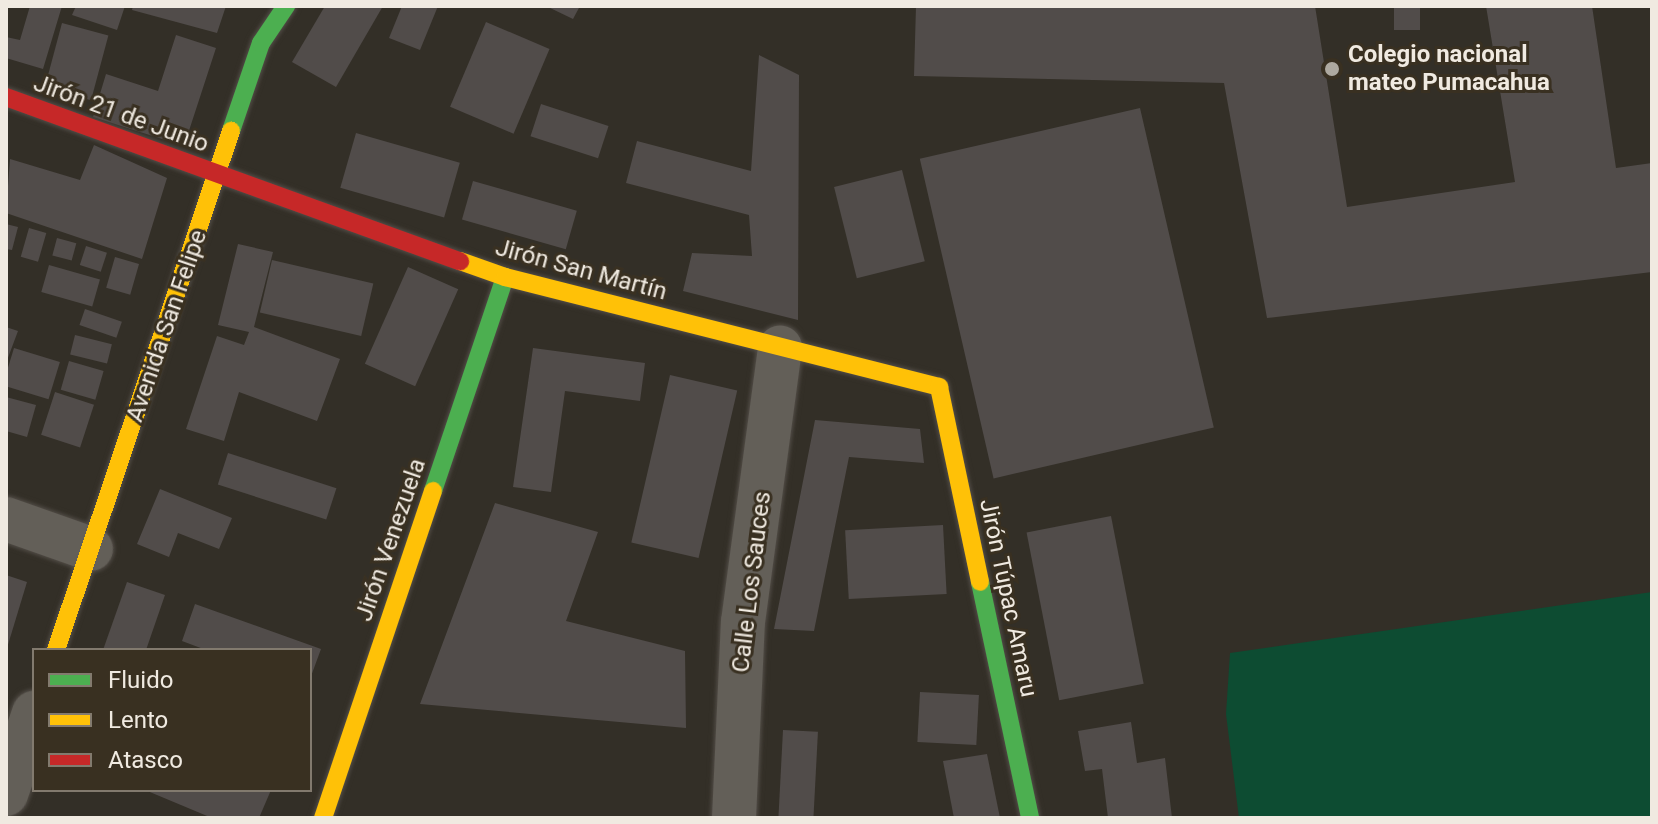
<!DOCTYPE html>
<html>
<head>
<meta charset="utf-8">
<style>
	body { margin:0 }
	#map { position:relative; width:1658px; height:824px; overflow:hidden; background:#332f27; font-family:Roboto,sans-serif }
	div>[style] { position:absolute }
	.green>* { inset:0; background:#0d4c32 }
	.building>* { inset:0; background:#514c4a; transform-origin:0 0 }
	.roads { filter:drop-shadow(0 0 2px #524d47) drop-shadow(0 0 2px #524d47) }
	.street>* { height:44px; margin:-22px; padding:0 22px; transform-origin:22px; border-radius:22px; background:#635f58 }
	.fast>* { height:18px; margin:-9px; padding:0 9px; transform-origin:9px; border-radius:9px; background:#4caf50 }
	.slow>* { height:18px; margin:-9px; padding:0 9px; transform-origin:9px; border-radius:9px; background:#ffc107 }
	.jam>* { height:18px; margin:-9px; padding:0 9px; transform-origin:9px; border-radius:9px; background:#c62828 }
	.dots>* { width:22px; height:22px; translate:-50% -50%; box-sizing:border-box; border:4px solid #393021; border-radius:50% }
	span { translate:-50% -50%; white-space:nowrap; text-align:center; line-height:1.15; -webkit-text-stroke:6px #393021; paint-order:stroke }
	.poi-label { font-size:24px; color:#f0eae1; font-weight:700 }
	.left { translate:0 -50%; text-align:left }
	.street-label { font-size:24px; color:#f0eae1 }
	.frame { position:absolute; inset:0; border:8px solid #f0eae1; pointer-events:none }
	.legend { position:absolute; left:32px; top:648px; width:280px; height:144px; box-sizing:border-box; background:#393021; border:2px solid #827a6e; margin:0; padding:10px 14px; list-style:none; font-size:24px; color:#f0eae1 }
	.legend li { display:flex; align-items:center; gap:16px; height:40px }
	.legend b { width:40px; border:2px solid #827a6e }
</style>
</head>
<body>
<div id="map">
	<div class="green">
		<i style="clip-path:polygon(1652px 592px,1652px 818px,1239px 818px,1226px 714px,1230px 653px)"></i>
	</div>
	<div class="building">
		<i style="clip-path:polygon(30px 6px,62px 6px,43px 69px,6px 58px,6px 37px,20px 40px)"></i>
		<i style="clip-path:polygon(76px 6px,125px 6px,117px 30px,72px 15px)"></i>
		<i style="clip-path:polygon(133px 6px,226px 6px,217px 33px,132px 10px)"></i>
		<i style="clip-path:polygon(325px 6px,383px 6px,336px 87px,292px 62px)"></i>
		<i style="clip-path:polygon(402px 6px,438px 6px,420px 50px,389px 38px)"></i>
		<i style="clip-path:polygon(546px 6px,580px 6px,573px 19px)"></i>
		<i style="clip-path:polygon(916px 6px,1315px 6px,1347px 207px,1515px 182px,1486px 6px,1592px 6px,1616px 168px,1652px 163px,1652px 272px,1267px 318px,1224px 83px,914px 76px)"></i>
		<i style="left:1394px;top:6px;width:26px;height:24px"></i>
		<i style="left:486px;top:22px;width:69px;height:92px;rotate:23deg"></i>
		<i style="left:62px;top:23px;width:48px;height:67px;rotate:15deg"></i>
		<i style="clip-path:polygon(176px 35px,216px 48px,184px 146px,93px 117px,106px 74px,158px 91px)"></i>
		<i style="clip-path:polygon(759px 55px,799px 75px,798px 320px,683px 291px,692px 253px,752px 256px,749px 215px,626px 183px,637px 141px,751px 171px)"></i>
		<i style="left:541px;top:104px;width:71px;height:34px;rotate:18deg"></i>
		<i style="left:1140px;top:108px;width:328px;height:226px;rotate:77deg"></i>
		<i style="left:356px;top:133px;width:108px;height:57px;rotate:16deg"></i>
		<i style="clip-path:polygon(94px 145px,167px 178px,142px 259px,6px 213px,10px 159px,80px 180px)"></i>
		<i style="left:902px;top:170px;width:94px;height:70px;rotate:76deg"></i>
		<i style="left:473px;top:181px;width:108px;height:40px;rotate:16deg"></i>
		<i style="clip-path:polygon(6px 224px,18px 227px,12px 250px,6px 249px)"></i>
		<i style="left:29px;top:228px;width:18px;height:30px;rotate:16deg"></i>
		<i style="left:57px;top:238px;width:20px;height:18px;rotate:15deg"></i>
		<i style="clip-path:polygon(238px 244px,273px 252px,254px 327px,340px 359px,317px 421px,239px 392px,224px 441px,186px 429px,217px 336px,244px 345px,249px 332px,218px 325px)"></i>
		<i style="left:86px;top:246px;width:22px;height:20px;rotate:18deg"></i>
		<i style="left:115px;top:257px;width:25px;height:32px;rotate:16deg"></i>
		<i style="left:272px;top:260px;width:104px;height:54px;rotate:13deg"></i>
		<i style="left:49px;top:265px;width:53px;height:28px;rotate:16deg"></i>
		<i style="left:408px;top:267px;width:55px;height:106px;rotate:24deg"></i>
		<i style="left:85px;top:309px;width:39px;height:17px;rotate:19deg"></i>
		<i style="clip-path:polygon(6px 327px,18px 331px,6px 363px)"></i>
		<i style="left:75px;top:335px;width:38px;height:20px;rotate:14deg"></i>
		<i style="left:14px;top:348px;width:48px;height:39px;rotate:17deg"></i>
		<i style="clip-path:polygon(533px 348px,645px 363px,640px 401px,565px 391px,551px 492px,513px 487px)"></i>
		<i style="left:69px;top:361px;width:36px;height:30px;rotate:16deg"></i>
		<i style="left:670px;top:375px;width:69px;height:172px;rotate:13deg"></i>
		<i style="left:55px;top:392px;width:41px;height:45px;rotate:18deg"></i>
		<i style="clip-path:polygon(6px 397px,36px 405px,27px 437px,6px 431px)"></i>
		<i style="clip-path:polygon(815px 420px,920px 429px,924px 463px,849px 457px,814px 631px,774px 629px)"></i>
		<i style="left:228px;top:453px;width:114px;height:33px;rotate:18deg"></i>
		<i style="clip-path:polygon(160px 489px,232px 518px,219px 549px,178px 533px,169px 557px,137px 544px)"></i>
		<i style="clip-path:polygon(495px 503px,598px 532px,566px 621px,685px 651px,686px 728px,420px 704px)"></i>
		<i style="left:1111px;top:516px;width:171px;height:86px;rotate:79deg"></i>
		<i style="left:943px;top:525px;width:69px;height:98px;rotate:87deg"></i>
		<i style="clip-path:polygon(6px 575px,27px 582px,7px 648px,6px 648px)"></i>
		<i style="clip-path:polygon(127px 582px,165px 595px,146px 650px,103px 650px)"></i>
		<i style="clip-path:polygon(195px 604px,321px 649px,310px 679px,310px 650px,206px 650px,182px 641px)"></i>
		<i style="left:920px;top:692px;width:59px;height:50px;rotate:3deg"></i>
		<i style="clip-path:polygon(1131px 722px,1137px 763px,1165px 758px,1172px 818px,1108px 818px,1102px 769px,1085px 771px,1078px 731px)"></i>
		<i style="left:783px;top:730px;width:35px;height:88px;rotate:3deg"></i>
		<i style="clip-path:polygon(987px 754px,1000px 818px,954px 818px,943px 761px)"></i>
		<i style="clip-path:polygon(145px 790px,271px 790px,259px 818px,212px 818px)"></i>
	</div>
	<div class="roads">
		<div class="street">
			<i style="left:6px;top:519px;width:90px;rotate:19.4deg"></i>
			<i style="left:6px;top:794px;width:86px;rotate:-70.9deg"></i>
			<i style="left:734px;top:818px;width:196px;rotate:-87.4deg"></i>
			<i style="left:743px;top:622px;width:277px;rotate:-82.3deg"></i>
		</div>
		<div class="fast">
			<i style="left:231px;top:131px;width:93px;rotate:-71.2deg"></i>
			<i style="left:261px;top:43px;width:45px;rotate:-56deg"></i>
			<i style="left:433px;top:491px;width:226px;rotate:-71.4deg"></i>
			<i style="left:980px;top:582px;width:241px;rotate:78deg"></i>
		</div>
		<div class="slow">
			<i style="left:460px;top:261px;width:48px;rotate:19.6deg"></i>
			<i style="left:505px;top:277px;width:448px;rotate:14.2deg"></i>
			<i style="left:939px;top:387px;width:199px;rotate:78.1deg"></i>
			<i style="left:56px;top:650px;width:548px;rotate:-71.37deg"></i>
			<i style="left:323px;top:818px;width:345px;rotate:-71.4deg"></i>
		</div>
		<div class="jam">
			<i style="left:6px;top:97px;width:483px;rotate:19.9deg"></i>
		</div>
	</div>
	<div class="dots">
		<i style="left:1332px;top:69px;background:#aea9a0"></i>
	</div>
	<div class="poi-label">
		<span class="left" style="left:1348px;top:69px">Colegio nacional<br>mateo Pumacahua</span>
	</div>
	<div class="street-label">
		<span style="left:121px;top:114px;rotate:20deg">Jirón 21 de Junio</span>
		<span style="left:581px;top:270px;rotate:15deg">Jirón San Martín</span>
		<span style="left:167px;top:326px;rotate:-71deg">Avenida San Felipe</span>
		<span style="left:391px;top:540px;rotate:-71deg">Jirón Venezuela</span>
		<span style="left:752px;top:582px;rotate:-83deg">Calle Los Sauces</span>
		<span style="left:1008px;top:598px;rotate:78deg">Jirón Túpac Amaru</span>
	</div>
	<div class="frame"></div>
	<ul class="legend">
	<li><b style="height:10px;background:#4caf50"></b>Fluido</li>
	<li><b style="height:10px;background:#ffc107"></b>Lento</li>
	<li><b style="height:10px;background:#c62828"></b>Atasco</li>
	</ul>
</div>
</body>
</html>
